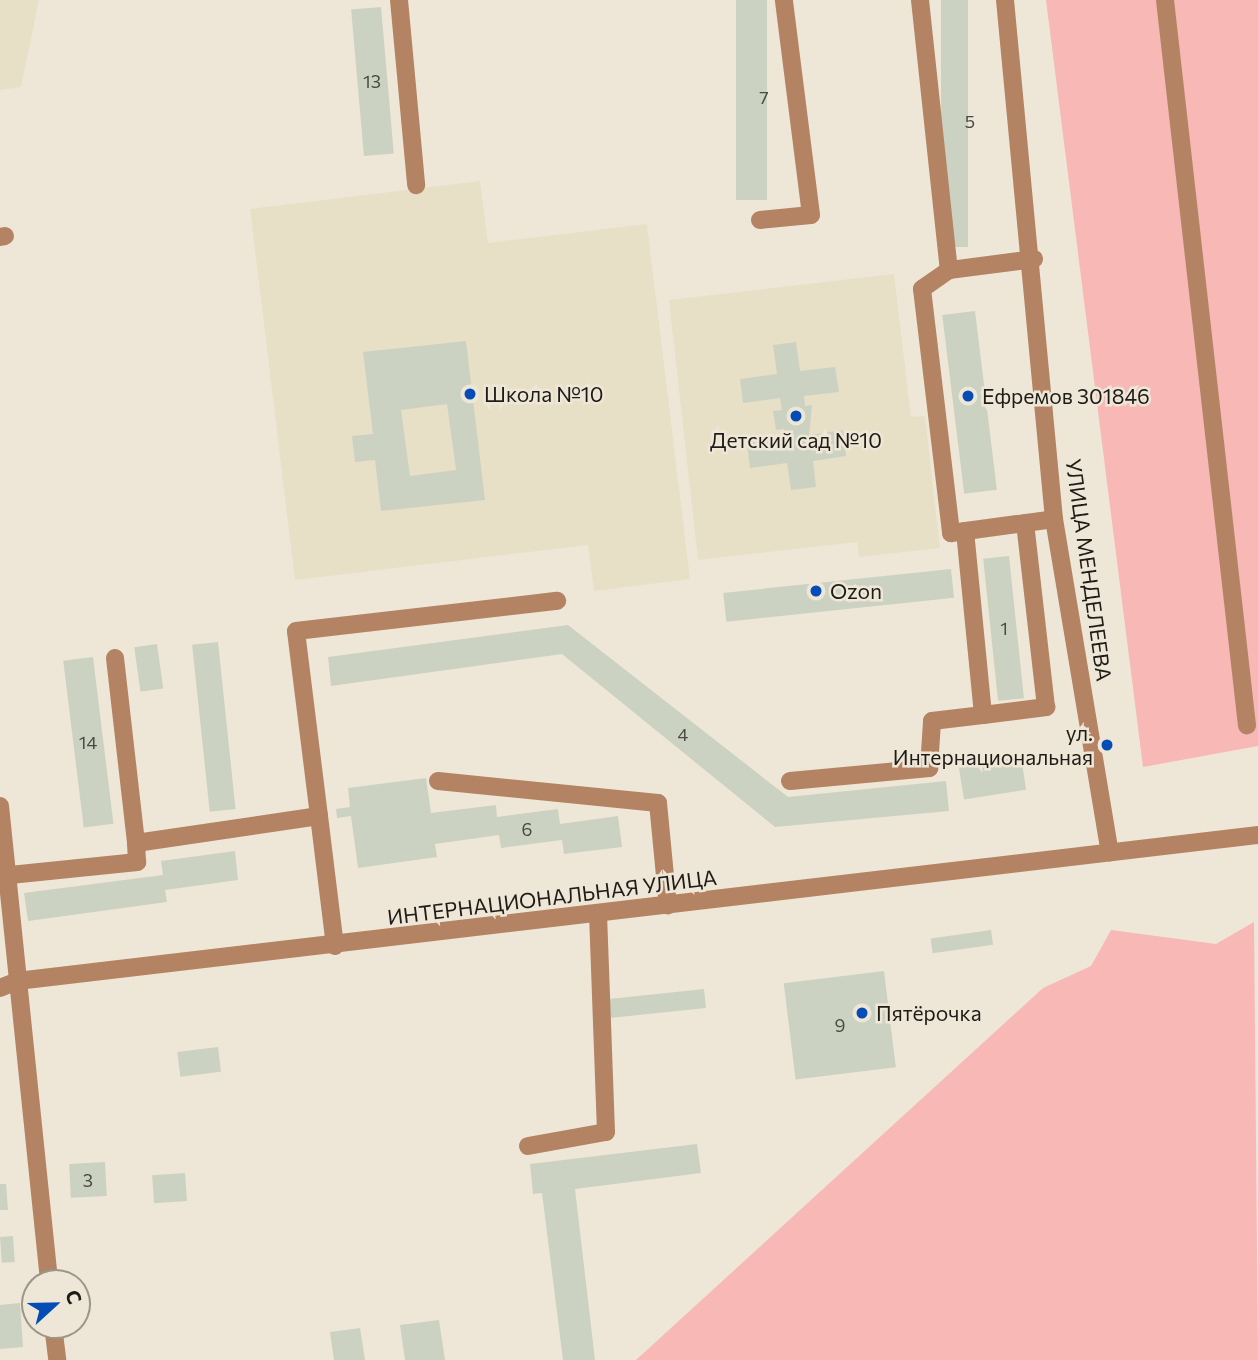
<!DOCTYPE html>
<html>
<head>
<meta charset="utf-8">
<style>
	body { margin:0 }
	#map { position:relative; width:1258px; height:1360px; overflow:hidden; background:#eee7d7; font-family:Commissioner,sans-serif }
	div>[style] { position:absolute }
	.built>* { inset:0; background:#e8dfc7 }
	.green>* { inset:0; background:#f7b8b6 }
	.building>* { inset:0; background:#ccd2c1; transform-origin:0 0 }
	.minor>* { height:18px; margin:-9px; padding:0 9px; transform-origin:9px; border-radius:9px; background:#b38363 }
	.dots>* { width:19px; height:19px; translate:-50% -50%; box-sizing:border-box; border:4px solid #eee7d7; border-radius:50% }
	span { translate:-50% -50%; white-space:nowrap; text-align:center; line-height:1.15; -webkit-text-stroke:5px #eee7d7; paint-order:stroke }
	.number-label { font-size:18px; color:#4a4a42 }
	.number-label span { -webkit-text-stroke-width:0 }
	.poi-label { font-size:21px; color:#1f1c17 }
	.left { translate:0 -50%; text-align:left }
	.right { translate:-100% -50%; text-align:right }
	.street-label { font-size:21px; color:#1f1c17 }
	.north { position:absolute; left:21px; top:1269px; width:70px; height:70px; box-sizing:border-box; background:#eee7d7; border:2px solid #9b968a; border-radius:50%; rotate:68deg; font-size:19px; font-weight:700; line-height:28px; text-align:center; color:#1f1c17 }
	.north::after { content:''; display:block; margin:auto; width:24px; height:32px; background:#054cb7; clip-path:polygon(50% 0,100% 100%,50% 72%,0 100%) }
</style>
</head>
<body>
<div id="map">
	<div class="built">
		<i style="clip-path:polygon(0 0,39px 0,21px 87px,0 90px)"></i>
		<i style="clip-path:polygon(480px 181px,488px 243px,647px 224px,690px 579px,594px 591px,588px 545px,295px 580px,250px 209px)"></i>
		<i style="clip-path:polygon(894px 274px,911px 417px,925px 416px,940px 548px,859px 557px,857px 542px,698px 560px,669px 300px)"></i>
	</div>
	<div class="green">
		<i style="clip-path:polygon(1046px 0,1258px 0,1258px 746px,1143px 767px)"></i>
		<i style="clip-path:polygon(1254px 922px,1258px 1360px,636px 1360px,1043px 988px,1091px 966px,1111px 930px,1216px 944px)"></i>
	</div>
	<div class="building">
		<i style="left:736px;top:0;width:31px;height:200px"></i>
		<i style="left:941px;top:0;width:27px;height:247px"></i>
		<i style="left:381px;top:7px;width:147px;height:30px;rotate:85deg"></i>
		<i style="left:975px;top:311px;width:180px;height:33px;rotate:83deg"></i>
		<i style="clip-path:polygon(evenodd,466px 341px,485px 500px,381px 511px,375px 460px,355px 462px,352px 436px,373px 434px,363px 352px,466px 341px,447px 404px,456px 470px,410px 476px,401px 410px,447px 404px)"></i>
		<i style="clip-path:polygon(796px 342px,800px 371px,835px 367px,839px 392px,804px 396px,805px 406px,812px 405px,809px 435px,843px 430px,846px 456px,813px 461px,816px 487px,791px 490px,787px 463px,750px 468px,747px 443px,785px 438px,784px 429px,776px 430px,773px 411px,782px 410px,780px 398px,743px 403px,740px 379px,777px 374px,773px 345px)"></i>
		<i style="left:1009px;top:556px;width:143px;height:26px;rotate:84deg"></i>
		<i style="left:951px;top:569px;width:29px;height:229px;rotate:84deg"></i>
		<i style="clip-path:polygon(568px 625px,788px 797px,946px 781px,949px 811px,775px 827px,562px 654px,331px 686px,328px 657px)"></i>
		<i style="left:218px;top:642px;width:168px;height:26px;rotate:84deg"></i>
		<i style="left:157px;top:644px;width:45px;height:23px;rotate:82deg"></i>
		<i style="left:93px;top:657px;width:168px;height:30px;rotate:83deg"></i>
		<i style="left:1021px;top:757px;width:33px;height:63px;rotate:81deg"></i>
		<i style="clip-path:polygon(426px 778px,431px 813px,496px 805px,497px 817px,558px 809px,560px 824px,618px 816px,622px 847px,564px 854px,562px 840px,501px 848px,499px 835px,435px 844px,437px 857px,358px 868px,351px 816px,337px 818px,336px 809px,350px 807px,348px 788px)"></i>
		<i style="clip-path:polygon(235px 851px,238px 880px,165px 890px,167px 902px,28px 921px,24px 893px,163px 875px,161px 861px)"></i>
		<i style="left:991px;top:930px;width:15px;height:61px;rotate:82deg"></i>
		<i style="left:884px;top:971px;width:97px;height:101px;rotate:83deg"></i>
		<i style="left:704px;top:989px;width:19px;height:100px;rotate:84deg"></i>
		<i style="left:218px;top:1047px;width:25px;height:41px;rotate:83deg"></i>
		<i style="clip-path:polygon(697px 1144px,701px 1173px,575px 1189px,595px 1360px,563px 1360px,542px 1193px,533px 1194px,530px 1164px)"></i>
		<i style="left:105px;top:1162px;width:34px;height:36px;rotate:87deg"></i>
		<i style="left:185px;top:1173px;width:28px;height:33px;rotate:86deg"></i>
		<i style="clip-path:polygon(0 1184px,6px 1184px,8px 1210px,0 1210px)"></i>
		<i style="left:13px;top:1236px;width:26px;height:13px;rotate:86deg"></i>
		<i style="clip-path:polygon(20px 1303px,23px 1347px,0 1349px,0 1305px)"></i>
		<i style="clip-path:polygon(439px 1320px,445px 1360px,405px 1360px,400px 1325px)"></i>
		<i style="clip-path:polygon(360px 1328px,365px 1360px,334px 1360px,330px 1332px)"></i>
	</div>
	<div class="minor">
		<i style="left:399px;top:0;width:186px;rotate:84.7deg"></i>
		<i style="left:920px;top:0;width:272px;rotate:83.9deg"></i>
		<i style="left:1005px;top:0;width:521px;rotate:84.61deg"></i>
		<i style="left:1054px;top:519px;width:338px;rotate:80.5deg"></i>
		<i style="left:1165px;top:0;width:730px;rotate:83.55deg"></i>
		<i style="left:760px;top:220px;width:51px;rotate:-5.6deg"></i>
		<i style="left:811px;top:215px;width:217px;rotate:-97.2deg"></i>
		<i style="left:0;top:237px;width:5px;rotate:-11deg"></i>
		<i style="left:1034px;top:259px;width:86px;rotate:172.6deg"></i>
		<i style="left:949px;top:270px;width:33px;rotate:145deg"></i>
		<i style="left:922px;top:289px;width:246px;rotate:83.2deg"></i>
		<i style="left:951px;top:533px;width:104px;rotate:-7.7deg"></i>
		<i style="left:965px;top:531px;width:185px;rotate:84.4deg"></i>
		<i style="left:983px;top:715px;width:64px;rotate:-7.2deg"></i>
		<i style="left:1046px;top:707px;width:185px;rotate:-96.5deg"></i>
		<i style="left:115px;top:658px;width:186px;rotate:83.5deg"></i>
		<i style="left:438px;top:781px;width:221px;rotate:5.7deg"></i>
		<i style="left:658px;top:803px;width:103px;rotate:84.5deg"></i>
		<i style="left:790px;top:781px;width:140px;rotate:-5.3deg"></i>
		<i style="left:929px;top:768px;width:47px;rotate:-86.3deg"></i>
		<i style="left:932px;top:721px;width:51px;rotate:-6.7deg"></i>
		<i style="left:0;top:806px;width:480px;rotate:84.1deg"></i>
		<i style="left:319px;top:816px;width:186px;rotate:-97.1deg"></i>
		<i style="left:296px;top:631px;width:263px;rotate:-6.6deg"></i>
		<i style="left:10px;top:875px;width:128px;rotate:-5.8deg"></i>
		<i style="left:137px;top:862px;width:19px;rotate:-93deg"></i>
		<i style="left:136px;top:843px;width:185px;rotate:-8.4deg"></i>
		<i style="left:319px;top:816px;width:131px;rotate:83deg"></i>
		<i style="left:0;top:988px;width:18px;rotate:-22deg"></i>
		<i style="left:17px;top:981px;width:1250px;rotate:-6.71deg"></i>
		<i style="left:528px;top:1146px;width:79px;rotate:-10.2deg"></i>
		<i style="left:606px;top:1132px;width:218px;rotate:-92.1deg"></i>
		<i style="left:53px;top:1325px;width:35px;rotate:83deg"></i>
	</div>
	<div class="dots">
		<i style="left:470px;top:394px;background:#054cb7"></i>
		<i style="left:968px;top:396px;background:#054cb7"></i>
		<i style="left:796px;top:416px;background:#054cb7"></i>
		<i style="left:816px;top:591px;background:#054cb7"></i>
		<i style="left:1107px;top:745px;background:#054cb7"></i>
		<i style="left:862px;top:1013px;background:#054cb7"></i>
	</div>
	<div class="number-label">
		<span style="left:372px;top:81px">13</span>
		<span style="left:764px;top:97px">7</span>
		<span style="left:970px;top:121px">5</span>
		<span style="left:1004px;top:628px">1</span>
		<span style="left:683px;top:734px">4</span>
		<span style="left:88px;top:742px">14</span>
		<span style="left:527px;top:829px">6</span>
		<span style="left:840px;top:1025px">9</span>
		<span style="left:88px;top:1180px">3</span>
	</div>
	<div class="poi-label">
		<span class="left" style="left:484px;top:394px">Школа №10</span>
		<span class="left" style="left:982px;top:396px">Ефремов 301846</span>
		<span style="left:796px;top:440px">Детский сад №10</span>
		<span class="left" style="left:830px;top:591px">Ozon</span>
		<span class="right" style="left:1093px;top:745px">ул.<br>Интернациональная</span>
		<span class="left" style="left:876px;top:1013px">Пятёрочка</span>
	</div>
	<div class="street-label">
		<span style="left:1089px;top:570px;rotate:82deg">УЛИЦА МЕНДЕЛЕЕВА</span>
		<span style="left:552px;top:897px;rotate:-7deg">ИНТЕРНАЦИОНАЛЬНАЯ УЛИЦА</span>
	</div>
	<div class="north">С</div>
</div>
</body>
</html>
